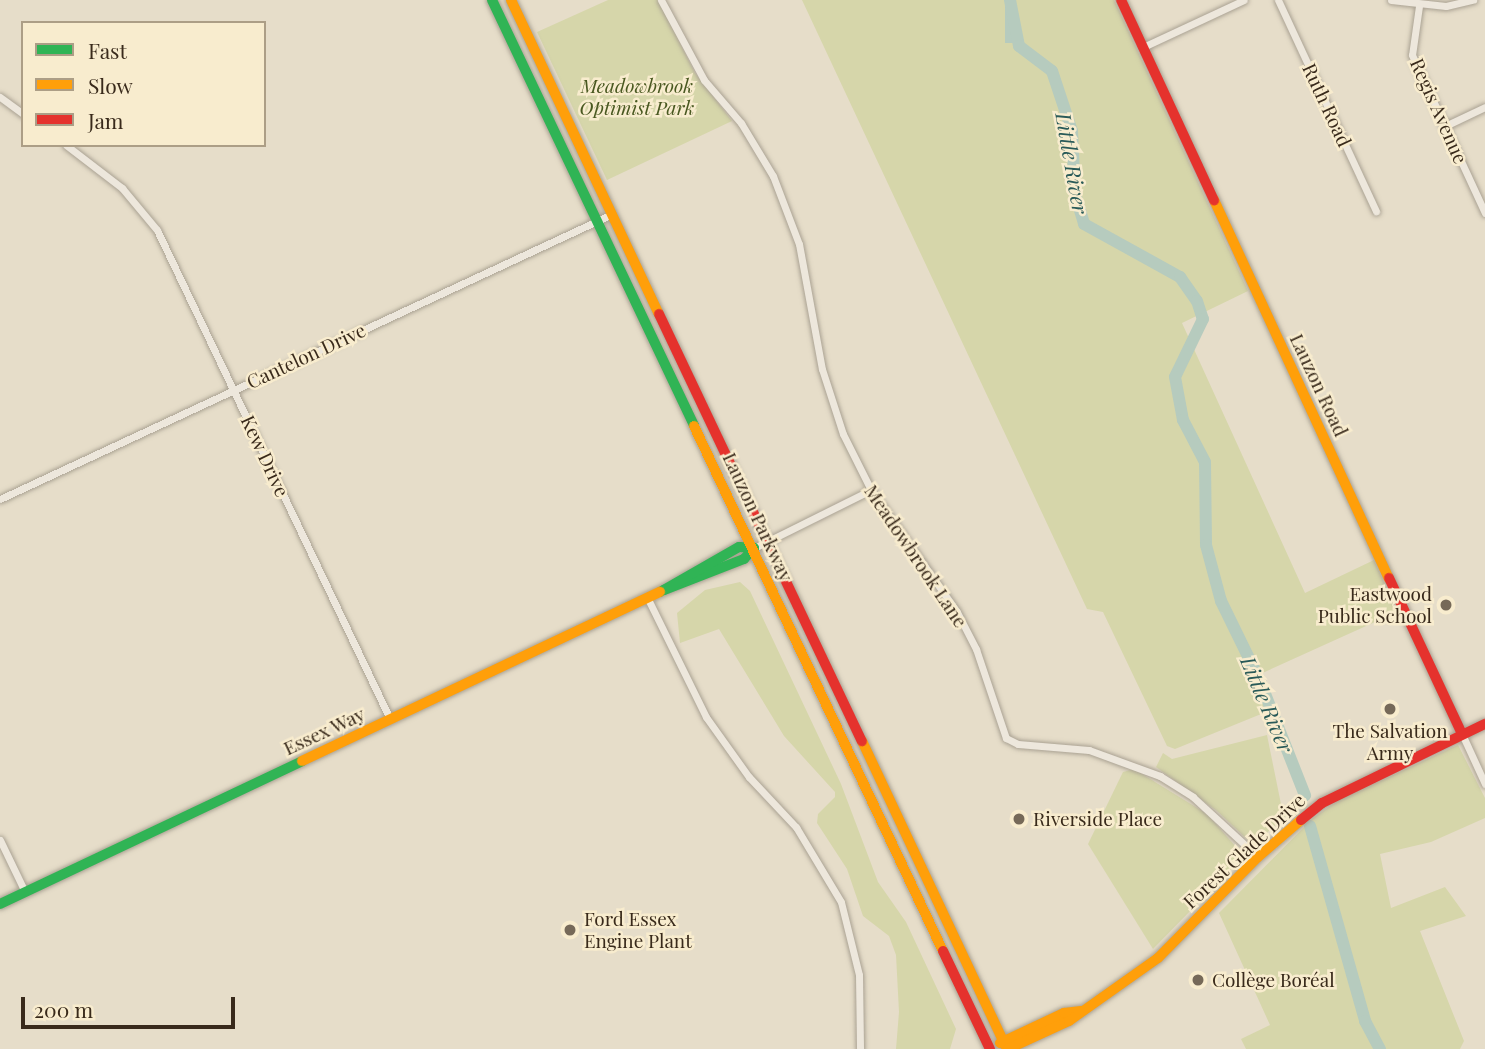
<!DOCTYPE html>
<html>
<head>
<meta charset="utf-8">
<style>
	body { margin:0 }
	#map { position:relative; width:1485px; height:1049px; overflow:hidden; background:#e6ddc9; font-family:"Playfair Display",serif }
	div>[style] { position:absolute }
	.green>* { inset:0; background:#d6d6aa }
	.water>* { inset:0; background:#b6cbbe; transform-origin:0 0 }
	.river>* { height:12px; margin:-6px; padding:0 6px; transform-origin:6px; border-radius:6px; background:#b6cbbe }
	.roads { filter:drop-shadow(0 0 2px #aaa293) drop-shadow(0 0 2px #aaa293) }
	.street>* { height:7px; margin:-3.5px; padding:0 3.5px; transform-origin:3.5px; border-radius:3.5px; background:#ede7dc }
	.fast>* { height:10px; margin:-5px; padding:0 5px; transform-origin:5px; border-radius:5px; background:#30b455 }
	.slow>* { height:10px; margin:-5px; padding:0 5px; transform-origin:5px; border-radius:5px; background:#ff9f0a }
	.jam>* { height:10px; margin:-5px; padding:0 5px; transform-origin:5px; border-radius:5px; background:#e5322d }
	.dots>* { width:19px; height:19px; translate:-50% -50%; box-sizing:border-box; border:4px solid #f8ecce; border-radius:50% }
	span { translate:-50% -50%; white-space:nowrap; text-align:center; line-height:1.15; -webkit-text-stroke:5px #f8ecce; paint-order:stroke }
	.park-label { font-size:19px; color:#495820; font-style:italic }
	.street-label { font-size:19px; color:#392a1b }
	.poi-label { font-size:19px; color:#392a1b }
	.right { translate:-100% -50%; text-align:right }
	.left { translate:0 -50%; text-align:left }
	.water-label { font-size:21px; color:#295a58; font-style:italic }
	.legend { position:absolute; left:21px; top:21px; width:245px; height:126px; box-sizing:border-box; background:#f8ecce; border:2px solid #ac9e86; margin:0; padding:9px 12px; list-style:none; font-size:21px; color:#392a1b }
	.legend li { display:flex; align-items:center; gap:14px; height:35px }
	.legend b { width:35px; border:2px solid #ac9e86 }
	.scale { position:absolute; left:21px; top:997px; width:214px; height:32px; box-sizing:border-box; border:4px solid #392a1b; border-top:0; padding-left:9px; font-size:21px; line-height:24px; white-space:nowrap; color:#392a1b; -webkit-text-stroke:5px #f8ecce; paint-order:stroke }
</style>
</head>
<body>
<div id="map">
	<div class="green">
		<i style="clip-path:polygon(608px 0,658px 0,695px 73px,732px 121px,607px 180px,537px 32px)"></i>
		<i style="clip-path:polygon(802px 0,1114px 0,1248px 291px,1182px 323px,1305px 593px,1374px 560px,1397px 612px,1258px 675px,1271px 710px,1175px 749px,1167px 746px,1103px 612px,1087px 609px)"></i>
		<i style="clip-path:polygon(740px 582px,750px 591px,841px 784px,878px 882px,906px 922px,956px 1029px,950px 1049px,896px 1049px,899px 1012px,896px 955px,889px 936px,863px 916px,847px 869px,817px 823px,818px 814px,835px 797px,835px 792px,784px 736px,719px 629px,680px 643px,677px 613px,705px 590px)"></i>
		<i style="clip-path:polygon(1267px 735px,1282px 809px,1289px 813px,1258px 841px,1251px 843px,1217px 811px,1156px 767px,1163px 753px,1172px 759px)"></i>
		<i style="clip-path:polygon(1458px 745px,1485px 798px,1485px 818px,1431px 842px,1380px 854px,1391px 908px,1445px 887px,1466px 916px,1420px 931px,1464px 1041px,1460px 1049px,1246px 1049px,1241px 1039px,1270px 1025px,1219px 913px,1312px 819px,1339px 800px)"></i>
		<i style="clip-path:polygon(1134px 769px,1207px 814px,1244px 856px,1153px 949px,1088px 844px,1123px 772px)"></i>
	</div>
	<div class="water">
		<i style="left:1005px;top:0;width:10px;height:43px"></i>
	</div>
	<div class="river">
		<i style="left:1010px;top:0;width:47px;rotate:78.9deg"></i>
		<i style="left:1019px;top:46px;width:41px;rotate:37.1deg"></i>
		<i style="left:1052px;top:71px;width:63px;rotate:71.6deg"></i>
		<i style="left:1072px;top:131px;width:63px;rotate:87.3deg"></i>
		<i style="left:1075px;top:194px;width:31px;rotate:73deg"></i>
		<i style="left:1084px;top:224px;width:110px;rotate:28.9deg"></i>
		<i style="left:1180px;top:277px;width:29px;rotate:55deg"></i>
		<i style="left:1197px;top:301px;width:19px;rotate:72deg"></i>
		<i style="left:1203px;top:319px;width:64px;rotate:115.8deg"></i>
		<i style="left:1175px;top:377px;width:44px;rotate:79.5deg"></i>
		<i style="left:1183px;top:420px;width:47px;rotate:62.4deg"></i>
		<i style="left:1205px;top:462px;width:83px;rotate:89.3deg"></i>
		<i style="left:1206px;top:545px;width:58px;rotate:75deg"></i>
		<i style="left:1221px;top:601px;width:89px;rotate:64deg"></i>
		<i style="left:1260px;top:681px;width:123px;rotate:68.5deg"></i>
		<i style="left:1310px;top:826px;width:203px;rotate:74.2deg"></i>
		<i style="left:1365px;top:1021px;width:32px;rotate:62deg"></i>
	</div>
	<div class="roads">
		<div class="street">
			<i style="left:661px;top:0;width:91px;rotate:61.7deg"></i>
			<i style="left:704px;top:80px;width:57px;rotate:49.3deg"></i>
			<i style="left:741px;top:123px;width:62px;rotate:58.9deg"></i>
			<i style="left:773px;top:176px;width:73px;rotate:69.1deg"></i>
			<i style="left:799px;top:244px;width:127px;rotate:79.6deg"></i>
			<i style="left:822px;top:369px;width:68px;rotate:72.1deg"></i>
			<i style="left:843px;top:434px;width:63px;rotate:63.4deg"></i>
			<i style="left:871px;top:490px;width:149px;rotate:54.8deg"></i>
			<i style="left:957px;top:612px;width:42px;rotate:62.8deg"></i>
			<i style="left:976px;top:649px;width:94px;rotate:71.4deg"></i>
			<i style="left:1006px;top:738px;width:13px;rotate:27deg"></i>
			<i style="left:1018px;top:744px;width:71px;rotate:4.8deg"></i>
			<i style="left:1089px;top:750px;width:76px;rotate:20.1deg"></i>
			<i style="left:1160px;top:776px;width:39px;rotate:32deg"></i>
			<i style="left:1193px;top:797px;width:88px;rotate:42.7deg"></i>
			<i style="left:1278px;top:0;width:233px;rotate:65.1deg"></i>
			<i style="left:1391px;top:0;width:55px;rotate:6.2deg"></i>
			<i style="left:1446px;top:6px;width:28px;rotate:-13deg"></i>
			<i style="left:1419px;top:6px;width:49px;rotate:98.1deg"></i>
			<i style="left:1412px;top:55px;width:174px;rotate:65.2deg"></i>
			<i style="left:1143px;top:47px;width:111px;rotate:-25deg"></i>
			<i style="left:0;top:97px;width:29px;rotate:36deg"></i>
			<i style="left:1445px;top:126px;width:44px;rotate:-25.4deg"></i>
			<i style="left:66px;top:145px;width:71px;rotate:37.5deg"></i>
			<i style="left:122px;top:188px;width:55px;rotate:50.2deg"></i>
			<i style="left:157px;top:230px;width:542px;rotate:64.52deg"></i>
			<i style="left:0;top:499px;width:675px;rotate:-24.97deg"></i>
			<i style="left:754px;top:548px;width:131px;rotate:-26.4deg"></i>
			<i style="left:647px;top:597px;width:134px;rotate:63.8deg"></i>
			<i style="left:706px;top:717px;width:74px;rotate:54.4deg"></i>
			<i style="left:749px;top:777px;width:69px;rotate:46.8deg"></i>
			<i style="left:796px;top:827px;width:87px;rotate:59deg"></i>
			<i style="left:841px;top:902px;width:75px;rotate:76.1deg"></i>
			<i style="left:859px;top:975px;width:74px;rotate:89.2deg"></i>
			<i style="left:1462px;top:734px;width:55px;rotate:65.3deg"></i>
			<i style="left:0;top:840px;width:58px;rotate:64.3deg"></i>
		</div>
		<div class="fast">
			<i style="left:492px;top:0;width:471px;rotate:64.6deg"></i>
			<i style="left:664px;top:590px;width:86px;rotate:-21.2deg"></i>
			<i style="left:744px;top:559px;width:15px;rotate:-48deg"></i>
			<i style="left:660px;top:592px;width:91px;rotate:-29.7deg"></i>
			<i style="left:739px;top:547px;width:15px;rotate:4deg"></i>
			<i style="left:0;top:904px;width:334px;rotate:-25.3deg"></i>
		</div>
		<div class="slow">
			<i style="left:511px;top:0;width:347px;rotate:64.8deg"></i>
			<i style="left:1214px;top:200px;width:417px;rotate:65.2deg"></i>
			<i style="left:694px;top:426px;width:581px;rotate:64.63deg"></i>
			<i style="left:862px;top:741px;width:340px;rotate:64.8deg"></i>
			<i style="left:302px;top:761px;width:396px;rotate:-25.3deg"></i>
			<i style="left:1000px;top:1043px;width:71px;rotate:-25.1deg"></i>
			<i style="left:1064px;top:1013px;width:17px;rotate:-7deg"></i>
			<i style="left:1008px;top:1049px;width:67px;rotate:-24.7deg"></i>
			<i style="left:1069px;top:1021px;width:109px;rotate:-35.3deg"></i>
			<i style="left:1158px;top:958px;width:142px;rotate:-45.3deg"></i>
			<i style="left:1258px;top:857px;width:57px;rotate:-40.7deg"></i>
		</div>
		<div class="jam">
			<i style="left:1121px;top:0;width:221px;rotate:65.1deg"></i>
			<i style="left:659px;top:314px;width:473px;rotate:64.6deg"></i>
			<i style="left:1389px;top:578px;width:172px;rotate:64.9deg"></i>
			<i style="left:1301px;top:820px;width:27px;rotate:-39deg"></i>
			<i style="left:1322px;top:803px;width:181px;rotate:-25.9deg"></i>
			<i style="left:943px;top:951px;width:109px;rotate:64.4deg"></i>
		</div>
	</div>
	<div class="dots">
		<i style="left:1446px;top:605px;background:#766958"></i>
		<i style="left:1390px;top:709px;background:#766958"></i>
		<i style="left:1019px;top:819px;background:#766958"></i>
		<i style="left:570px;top:930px;background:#766958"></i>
		<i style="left:1198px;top:980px;background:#766958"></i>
	</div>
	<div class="park-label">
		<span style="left:637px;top:97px">Meadowbrook<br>Optimist Park</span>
	</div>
	<div class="street-label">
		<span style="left:1327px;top:105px;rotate:65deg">Ruth Road</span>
		<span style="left:1439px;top:111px;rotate:66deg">Regis Avenue</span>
		<span style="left:306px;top:356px;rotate:-25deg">Cantelon Drive</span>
		<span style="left:1319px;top:385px;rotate:65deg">Lauzon Road</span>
		<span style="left:265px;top:456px;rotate:65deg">Kew Drive</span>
		<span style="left:758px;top:517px;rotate:65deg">Lauzon Parkway</span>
		<span style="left:916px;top:556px;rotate:56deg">Meadowbrook Lane</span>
		<span style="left:324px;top:731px;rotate:-25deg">Essex Way</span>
		<span style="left:1244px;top:851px;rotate:-43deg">Forest Glade Drive</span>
	</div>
	<div class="poi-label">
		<span class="right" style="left:1432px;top:605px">Eastwood<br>Public School</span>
		<span style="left:1390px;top:742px">The Salvation<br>Army</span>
		<span class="left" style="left:1033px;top:819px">Riverside Place</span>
		<span class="left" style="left:584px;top:930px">Ford Essex<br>Engine Plant</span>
		<span class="left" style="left:1212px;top:980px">Collège Boréal</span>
	</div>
	<div class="water-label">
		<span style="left:1073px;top:163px;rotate:80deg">Little River</span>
		<span style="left:1268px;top:704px;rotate:67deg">Little River</span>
	</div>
	<ul class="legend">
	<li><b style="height:9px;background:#30b455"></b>Fast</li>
	<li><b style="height:9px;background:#ff9f0a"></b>Slow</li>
	<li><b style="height:9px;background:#e5322d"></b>Jam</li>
	</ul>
	<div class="scale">200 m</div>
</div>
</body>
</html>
